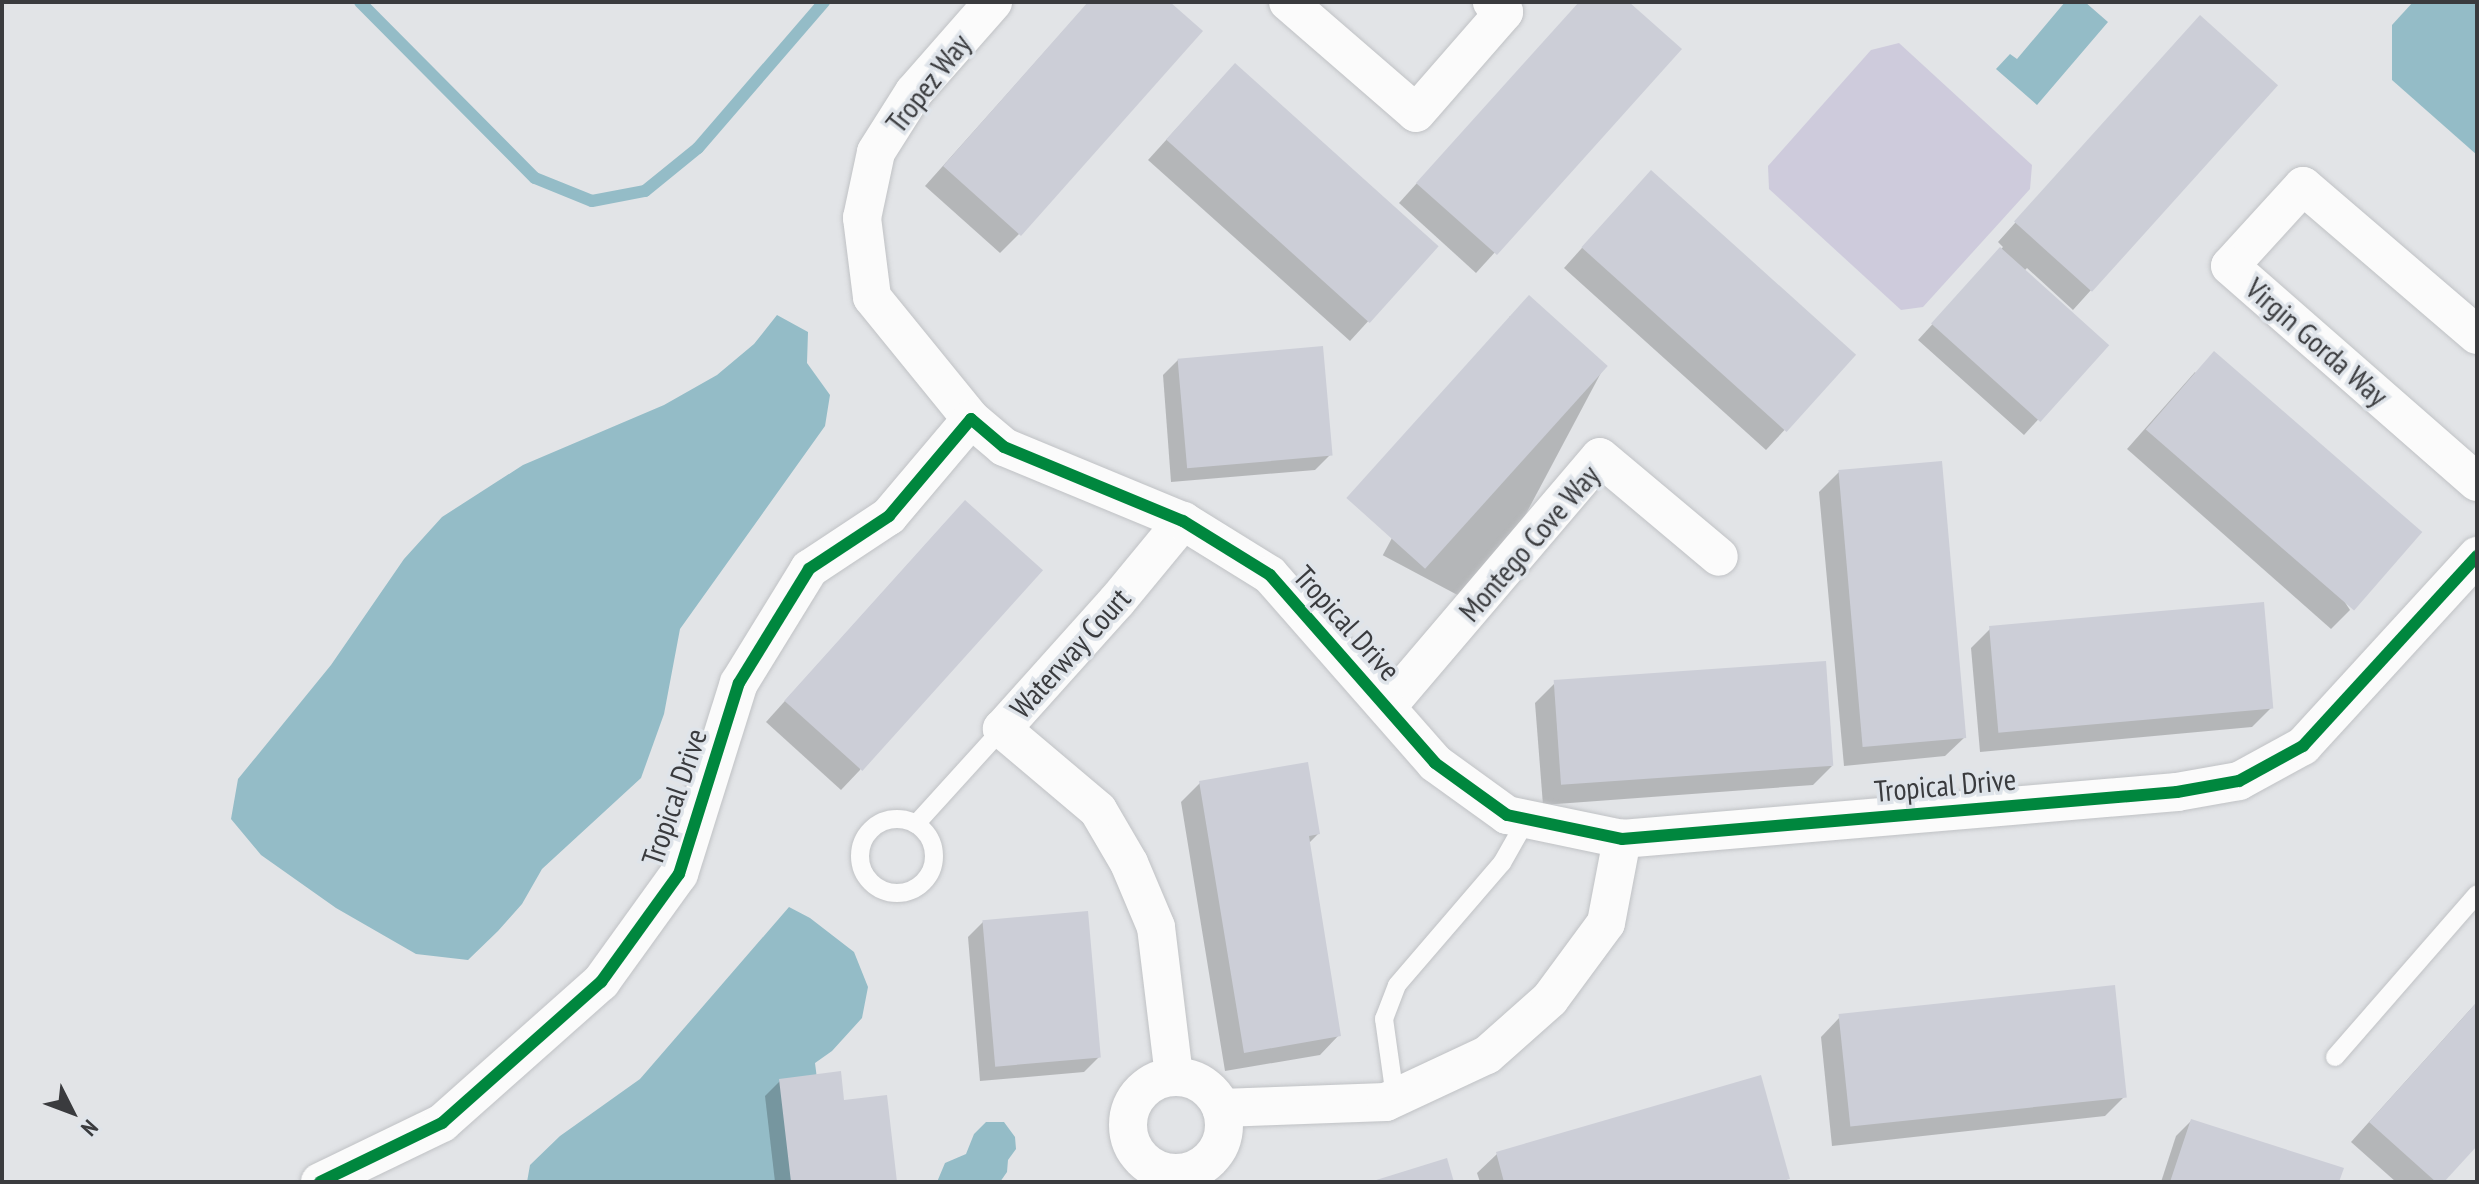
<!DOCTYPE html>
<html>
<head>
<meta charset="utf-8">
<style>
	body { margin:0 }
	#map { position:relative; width:2479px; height:1184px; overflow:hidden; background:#e2e4e7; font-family:"PT Sans Narrow",sans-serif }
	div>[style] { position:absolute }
	.green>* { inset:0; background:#cecbdc }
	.water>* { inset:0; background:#94bcc7 }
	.shadow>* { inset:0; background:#0003; transform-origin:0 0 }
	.stream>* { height:12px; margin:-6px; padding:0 6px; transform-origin:6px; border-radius:6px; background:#94bcc7 }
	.building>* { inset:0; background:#ccced7; transform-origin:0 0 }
	.roads { filter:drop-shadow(0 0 2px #c0c2c5) drop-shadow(0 0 2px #c0c2c5) }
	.lane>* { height:18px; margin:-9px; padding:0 9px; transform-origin:9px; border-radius:9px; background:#fbfbfb }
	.lane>.ring { margin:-9px; padding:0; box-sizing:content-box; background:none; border:18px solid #fbfbfb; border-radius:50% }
	.street>* { height:38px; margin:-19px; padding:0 19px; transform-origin:19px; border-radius:19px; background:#fbfbfb }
	.street>.ring { margin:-19px; padding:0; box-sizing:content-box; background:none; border:38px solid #fbfbfb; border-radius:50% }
	.cycleway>* { height:12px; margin:-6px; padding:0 6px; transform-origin:6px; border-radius:6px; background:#00873e }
	span { translate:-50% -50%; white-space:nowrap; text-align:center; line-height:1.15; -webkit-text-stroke:7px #dfe4ea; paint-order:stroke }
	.street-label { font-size:30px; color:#3a3b3e }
	.frame { position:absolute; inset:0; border:4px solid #3a3b3e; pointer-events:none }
	.north { position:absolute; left:32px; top:1072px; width:80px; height:80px; -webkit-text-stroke:6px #dfe4ea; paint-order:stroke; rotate:132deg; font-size:22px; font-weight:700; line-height:32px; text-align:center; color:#3a3b3e }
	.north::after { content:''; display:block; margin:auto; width:28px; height:36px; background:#3a3b3e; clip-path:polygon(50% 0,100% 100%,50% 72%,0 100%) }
</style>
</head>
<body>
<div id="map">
	<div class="green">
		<i style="clip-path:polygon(1899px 43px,2032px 165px,2030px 189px,1923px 307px,1901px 310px,1769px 189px,1768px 166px,1871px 50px)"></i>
	</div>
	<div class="water">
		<i style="clip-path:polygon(2065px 2px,2085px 2px,2108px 22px,2037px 105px,1996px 69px,2010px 54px,2017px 59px)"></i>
		<i style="clip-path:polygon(2413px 2px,2477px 2px,2477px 155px,2392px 80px,2392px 25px)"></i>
		<i style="clip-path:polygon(777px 315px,808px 332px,807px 363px,830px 395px,825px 426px,680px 629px,664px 714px,641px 778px,542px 869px,522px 904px,498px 931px,468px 960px,416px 954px,336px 908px,261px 855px,231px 819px,238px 779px,331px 665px,404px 559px,442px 517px,523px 465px,664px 405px,717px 375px,754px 344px)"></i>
		<i style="clip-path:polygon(789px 907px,810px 918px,854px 952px,868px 987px,862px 1018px,832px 1051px,815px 1063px,830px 1182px,527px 1182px,530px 1165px,560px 1136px,640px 1079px)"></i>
		<i style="clip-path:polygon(986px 1122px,1004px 1122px,1015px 1137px,1016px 1149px,1008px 1160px,1007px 1172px,1000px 1182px,937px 1182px,945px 1163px,966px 1154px,974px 1134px)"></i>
	</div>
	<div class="shadow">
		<i style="clip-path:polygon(1089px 2px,1167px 2px,1019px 234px,1000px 253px,925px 186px)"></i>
		<i style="clip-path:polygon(1580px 2px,1626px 2px,1679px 50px,1476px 273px,1399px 203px)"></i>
		<i style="clip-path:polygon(2181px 37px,2275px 86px,2073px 310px,2027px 268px,2024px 271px,2106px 345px,2024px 435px,1918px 340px,2003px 247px,1998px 242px)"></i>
		<i style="clip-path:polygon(1216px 85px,1437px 246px,1350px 341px,1148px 160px)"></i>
		<i style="clip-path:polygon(1632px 192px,1854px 355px,1766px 450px,1564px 268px)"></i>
		<i style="left:1510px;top:316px;width:107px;height:271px;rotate:28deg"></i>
		<i style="clip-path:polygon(1178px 360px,1330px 455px,1315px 470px,1171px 482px,1163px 375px)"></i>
		<i style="clip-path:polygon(2195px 372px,2350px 610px,2331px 629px,2127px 449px)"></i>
		<i style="clip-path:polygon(1839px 472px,1965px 737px,1945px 756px,1844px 766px,1819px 492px)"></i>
		<i style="clip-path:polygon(946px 522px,860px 770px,841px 790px,766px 722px)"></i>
		<i style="clip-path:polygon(1990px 629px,2271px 708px,2252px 727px,1980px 752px,1971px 648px)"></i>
		<i style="clip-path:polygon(1554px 684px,1832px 766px,1813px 785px,1543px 805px,1535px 703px)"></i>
		<i style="clip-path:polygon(1200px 783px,1318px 834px,1308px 844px,1339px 1035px,1320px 1055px,1225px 1071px,1181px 802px)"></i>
		<i style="clip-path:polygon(983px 922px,1099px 1057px,1084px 1072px,980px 1081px,968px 937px)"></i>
		<i style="clip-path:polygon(2477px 1002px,2477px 1143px,2441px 1182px,2396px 1182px,2351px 1142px)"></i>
		<i style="clip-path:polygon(1840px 1017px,2125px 1096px,2105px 1116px,1832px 1146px,1821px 1037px)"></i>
		<i style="clip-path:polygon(780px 1081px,843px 1103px,895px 1182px,775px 1182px,765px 1096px)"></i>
		<i style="clip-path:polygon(2191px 1121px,2337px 1182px,2161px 1182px,2176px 1136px)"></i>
		<i style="clip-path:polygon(1497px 1154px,1788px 1178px,1784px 1182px,1480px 1182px,1477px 1173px)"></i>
	</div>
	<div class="stream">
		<i style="left:360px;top:2px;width:248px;rotate:45.2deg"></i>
		<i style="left:535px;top:178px;width:61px;rotate:22deg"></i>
		<i style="left:592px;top:201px;width:54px;rotate:-10.7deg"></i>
		<i style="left:645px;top:191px;width:68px;rotate:-39.1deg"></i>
		<i style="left:698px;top:148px;width:193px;rotate:-49.2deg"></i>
	</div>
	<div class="building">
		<i style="clip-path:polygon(1088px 2px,1170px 2px,1203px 31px,1021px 236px,943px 166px)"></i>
		<i style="clip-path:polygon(1579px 2px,1629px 2px,1682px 49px,1497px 255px,1416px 183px)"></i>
		<i style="left:2200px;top:15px;width:105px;height:278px;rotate:42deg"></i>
		<i style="left:1235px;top:63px;width:274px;height:103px;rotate:42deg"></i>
		<i style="left:1651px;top:170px;width:276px;height:104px;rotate:42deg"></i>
		<i style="left:2000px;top:247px;width:147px;height:103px;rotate:42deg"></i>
		<i style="left:1529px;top:295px;width:106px;height:273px;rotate:42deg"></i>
		<i style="left:1323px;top:346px;width:110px;height:146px;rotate:85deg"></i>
		<i style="left:2214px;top:351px;width:276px;height:104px;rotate:41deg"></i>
		<i style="left:1942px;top:461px;width:278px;height:104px;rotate:85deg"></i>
		<i style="left:965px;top:500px;width:105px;height:270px;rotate:42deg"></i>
		<i style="left:2264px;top:602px;width:107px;height:276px;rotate:85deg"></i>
		<i style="left:1826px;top:661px;width:105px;height:273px;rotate:86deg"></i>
		<i style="clip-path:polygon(1308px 762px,1320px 834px,1309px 836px,1341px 1036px,1244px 1053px,1199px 781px)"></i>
		<i style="left:1088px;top:911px;width:147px;height:106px;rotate:85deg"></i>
		<i style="left:2115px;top:985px;width:113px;height:278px;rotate:84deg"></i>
		<i style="clip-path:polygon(2477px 1002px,2477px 1146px,2444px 1182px,2436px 1182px,2369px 1122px)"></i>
		<i style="clip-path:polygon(841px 1071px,844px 1100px,887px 1095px,897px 1182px,791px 1182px,779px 1079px)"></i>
		<i style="clip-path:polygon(1761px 1075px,1790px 1179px,1778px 1182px,1504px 1182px,1496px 1152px)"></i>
		<i style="clip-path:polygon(2191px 1119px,2344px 1168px,2339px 1182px,2170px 1182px)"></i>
		<i style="clip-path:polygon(1447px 1158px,1454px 1182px,1373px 1182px,1373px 1181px)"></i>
	</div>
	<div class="roads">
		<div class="lane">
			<i class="ring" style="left:860px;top:819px;width:56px;height:56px"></i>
			<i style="left:916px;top:824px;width:128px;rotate:-47.8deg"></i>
			<i style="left:2335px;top:1057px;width:216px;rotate:-48.9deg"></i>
			<i style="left:1395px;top:1097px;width:79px;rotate:-98deg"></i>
			<i style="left:1384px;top:1019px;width:36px;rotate:-69deg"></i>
			<i style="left:1397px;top:985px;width:161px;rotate:-49.3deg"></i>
			<i style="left:1502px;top:863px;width:51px;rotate:-60.4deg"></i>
		</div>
		<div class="street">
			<i style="left:1288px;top:2px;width:169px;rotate:40.9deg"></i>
			<i style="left:1416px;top:113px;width:134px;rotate:-48.9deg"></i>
			<i style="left:1504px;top:12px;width:16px;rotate:-140deg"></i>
			<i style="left:2477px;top:335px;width:229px;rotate:-139.4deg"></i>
			<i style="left:2303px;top:186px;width:108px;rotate:132.4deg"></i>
			<i style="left:2230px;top:266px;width:328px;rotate:41.2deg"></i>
			<i style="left:971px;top:419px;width:157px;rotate:-129.1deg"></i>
			<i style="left:872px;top:297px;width:80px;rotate:-97.2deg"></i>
			<i style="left:862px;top:218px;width:67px;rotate:-78deg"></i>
			<i style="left:876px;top:152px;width:71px;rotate:-57.7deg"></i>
			<i style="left:914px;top:92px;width:120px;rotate:-48.7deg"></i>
			<i style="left:1387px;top:707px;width:328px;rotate:-49.6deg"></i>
			<i style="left:1600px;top:457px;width:155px;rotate:40deg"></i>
			<i style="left:1174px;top:1076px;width:150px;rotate:-96.9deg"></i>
			<i style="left:1156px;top:927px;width:69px;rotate:-112.9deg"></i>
			<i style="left:1129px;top:863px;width:61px;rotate:-120.3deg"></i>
			<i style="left:1098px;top:810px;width:126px;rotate:-139.8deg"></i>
			<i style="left:1002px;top:729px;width:172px;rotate:-48.1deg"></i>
			<i style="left:1117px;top:601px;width:104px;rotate:-50.5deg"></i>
			<i class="ring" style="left:1128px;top:1077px;width:58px;height:58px"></i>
			<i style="left:1221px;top:1108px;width:165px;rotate:-2.1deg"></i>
			<i style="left:1386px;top:1102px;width:111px;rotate:-25deg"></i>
			<i style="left:1487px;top:1055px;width:84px;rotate:-41.6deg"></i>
			<i style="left:1550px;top:999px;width:94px;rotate:-53.6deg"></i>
			<i style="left:1606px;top:923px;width:86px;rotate:-79.2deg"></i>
			<i style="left:320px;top:1182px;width:136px;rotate:-25.8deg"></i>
			<i style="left:442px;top:1123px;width:213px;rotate:-41.6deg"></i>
			<i style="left:601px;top:982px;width:133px;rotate:-54.2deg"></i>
			<i style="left:679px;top:874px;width:200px;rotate:-72.6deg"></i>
			<i style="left:739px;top:683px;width:134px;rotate:-58.4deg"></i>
			<i style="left:809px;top:569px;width:96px;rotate:-33.5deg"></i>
			<i style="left:889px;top:516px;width:127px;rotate:-49.8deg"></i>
			<i style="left:971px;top:419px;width:43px;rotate:40.3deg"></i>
			<i style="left:1004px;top:447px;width:194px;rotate:22.5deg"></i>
			<i style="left:1183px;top:521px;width:102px;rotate:31.8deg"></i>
			<i style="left:1270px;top:575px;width:250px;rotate:48.7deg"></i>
			<i style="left:1435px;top:763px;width:89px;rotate:35.8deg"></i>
			<i style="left:1507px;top:815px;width:117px;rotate:11.8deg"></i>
			<i style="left:1622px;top:839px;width:557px;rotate:-4.84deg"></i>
			<i style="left:2177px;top:792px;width:63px;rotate:-10.1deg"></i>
			<i style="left:2239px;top:781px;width:73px;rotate:-28.7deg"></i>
			<i style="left:2303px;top:746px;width:258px;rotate:-47.5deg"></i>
		</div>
	</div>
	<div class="cycleway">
		<i style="left:320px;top:1182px;width:136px;rotate:-25.8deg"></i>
		<i style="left:442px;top:1123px;width:213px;rotate:-41.6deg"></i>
		<i style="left:601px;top:982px;width:133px;rotate:-54.2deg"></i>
		<i style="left:679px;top:874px;width:200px;rotate:-72.6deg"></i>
		<i style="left:739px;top:683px;width:134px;rotate:-58.4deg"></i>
		<i style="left:809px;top:569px;width:96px;rotate:-33.5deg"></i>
		<i style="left:889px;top:516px;width:127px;rotate:-49.8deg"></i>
		<i style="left:971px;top:419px;width:43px;rotate:40.3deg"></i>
		<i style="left:1004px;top:447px;width:194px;rotate:22.5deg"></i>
		<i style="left:1183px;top:521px;width:102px;rotate:31.8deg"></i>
		<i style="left:1270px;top:575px;width:250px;rotate:48.7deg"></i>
		<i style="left:1435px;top:763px;width:89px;rotate:35.8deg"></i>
		<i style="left:1507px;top:815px;width:117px;rotate:11.8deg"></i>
		<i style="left:1622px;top:839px;width:557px;rotate:-4.84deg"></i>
		<i style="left:2177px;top:792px;width:63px;rotate:-10.1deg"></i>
		<i style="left:2239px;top:781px;width:73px;rotate:-28.7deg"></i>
		<i style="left:2303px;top:746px;width:258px;rotate:-47.5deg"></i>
	</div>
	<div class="street-label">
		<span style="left:928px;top:83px;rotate:-52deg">Tropez Way</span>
		<span style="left:2317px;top:342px;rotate:41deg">Virgin Gorda Way</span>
		<span style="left:1529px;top:543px;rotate:-49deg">Montego Cove Way</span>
		<span style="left:1347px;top:623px;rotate:48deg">Tropical Drive</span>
		<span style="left:1070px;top:653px;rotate:-48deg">Waterway Court</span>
		<span style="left:1945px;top:785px;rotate:-5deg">Tropical Drive</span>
		<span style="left:674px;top:797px;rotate:-71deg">Tropical Drive</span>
	</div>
	<div class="frame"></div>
	<div class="north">N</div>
</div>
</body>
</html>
